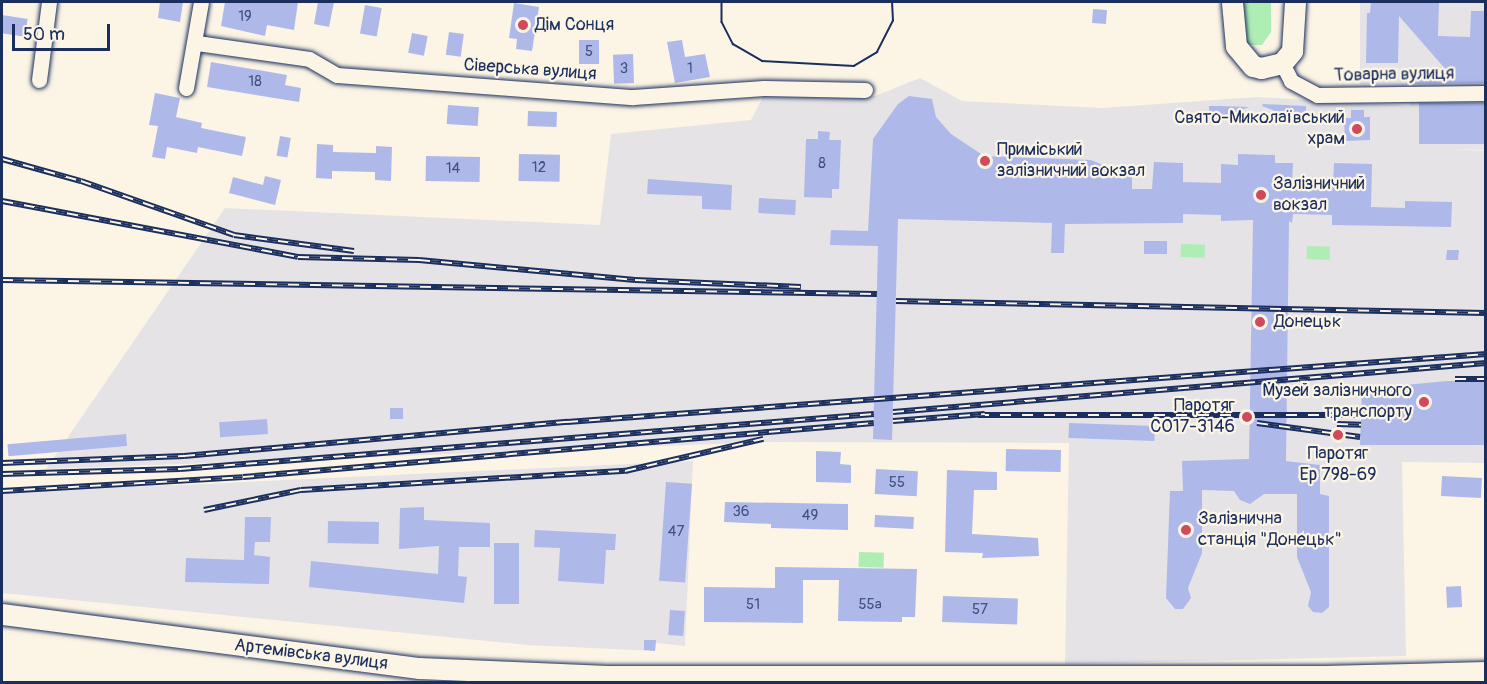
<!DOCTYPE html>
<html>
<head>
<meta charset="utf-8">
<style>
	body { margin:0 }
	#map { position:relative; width:1487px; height:684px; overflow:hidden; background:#fcf5e5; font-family:Pangolin,sans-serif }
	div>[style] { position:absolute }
	.built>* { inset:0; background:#e5e3e6 }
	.green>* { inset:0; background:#aeedb4; transform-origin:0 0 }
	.building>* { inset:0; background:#aeb9ea; transform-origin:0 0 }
	.roads { filter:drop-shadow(0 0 2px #1b2f5e) drop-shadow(0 0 2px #1b2f5e) }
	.minor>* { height:15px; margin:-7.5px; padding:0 7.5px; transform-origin:7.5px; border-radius:7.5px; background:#fcf5e5 }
	.secondary>* { height:21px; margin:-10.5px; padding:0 10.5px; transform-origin:10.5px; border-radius:10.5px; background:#fcf5e5 }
	.tram>* { height:1.5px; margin:-0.75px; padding:0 0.75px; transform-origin:0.75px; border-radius:0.75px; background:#1b2f5e }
	.rail>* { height:6px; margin-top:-3px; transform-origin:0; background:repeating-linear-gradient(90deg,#fcf5e5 0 11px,#1b2f5e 0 22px); box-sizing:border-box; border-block:2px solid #1b2f5e }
	.dots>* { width:16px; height:16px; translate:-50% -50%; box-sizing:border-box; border:3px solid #fcf5e5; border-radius:50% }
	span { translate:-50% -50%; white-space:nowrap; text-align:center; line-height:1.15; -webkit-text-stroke:4.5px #fcf5e5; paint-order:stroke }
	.number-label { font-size:15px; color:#405281 }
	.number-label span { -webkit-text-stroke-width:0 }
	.poi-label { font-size:18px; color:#1b2f5e }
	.left { translate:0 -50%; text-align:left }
	.right { translate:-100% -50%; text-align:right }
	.street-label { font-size:18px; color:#1b2f5e }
	.frame { position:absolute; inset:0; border:3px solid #1b2f5e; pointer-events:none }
	.scale { position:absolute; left:12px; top:24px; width:98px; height:27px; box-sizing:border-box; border:3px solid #1b2f5e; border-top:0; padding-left:8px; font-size:18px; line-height:21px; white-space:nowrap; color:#1b2f5e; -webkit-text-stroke:4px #fcf5e5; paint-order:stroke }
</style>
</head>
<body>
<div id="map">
	<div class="built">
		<i style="clip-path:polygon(1360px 2px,1485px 2px,1485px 150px,1451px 149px,1485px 151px,1485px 463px,1402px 462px,1406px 656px,1065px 664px,1069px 443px,772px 442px,46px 469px,225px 208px,600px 225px,611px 134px,751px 120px,766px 91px,875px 96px,920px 78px,962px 101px,1102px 108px,1257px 97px,1410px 106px,1410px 85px,1360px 84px)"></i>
		<i style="clip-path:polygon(693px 461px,685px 646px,656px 643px,655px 651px,527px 645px,2px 593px,2px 488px,182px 485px)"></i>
	</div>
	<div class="green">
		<i style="clip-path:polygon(1238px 2px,1271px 2px,1271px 32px,1262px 45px,1246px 45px)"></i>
		<i style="left:1181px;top:244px;width:24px;height:13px;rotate:2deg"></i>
		<i style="left:1307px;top:246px;width:23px;height:13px;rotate:2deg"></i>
		<i style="left:859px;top:552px;width:25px;height:15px;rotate:2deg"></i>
	</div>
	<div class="building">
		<i style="clip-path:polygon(160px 2px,183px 2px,180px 22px,158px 18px)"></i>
		<i style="clip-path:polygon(225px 2px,298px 2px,294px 30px,267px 25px,265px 36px,221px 26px)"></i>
		<i style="clip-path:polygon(318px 2px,334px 2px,329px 27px,314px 24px)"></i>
		<i style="clip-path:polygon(1371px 2px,1439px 2px,1438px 36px,1470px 37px,1471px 11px,1485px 11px,1485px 83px,1415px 84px,1415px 72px,1448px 72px,1399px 16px,1398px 63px,1366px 63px,1367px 13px,1370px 13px)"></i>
		<i style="clip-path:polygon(514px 3px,539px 7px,532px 51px,516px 49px,517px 39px,509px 38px)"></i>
		<i style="left:365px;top:5px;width:17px;height:29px;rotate:10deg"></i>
		<i style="left:1093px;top:9px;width:14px;height:14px;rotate:4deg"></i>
		<i style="left:2px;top:15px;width:26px;height:18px;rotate:9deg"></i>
		<i style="left:449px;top:32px;width:15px;height:23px;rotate:8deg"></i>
		<i style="left:412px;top:33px;width:16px;height:20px;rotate:11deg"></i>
		<i style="left:579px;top:40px;width:20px;height:24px"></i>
		<i style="clip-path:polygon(682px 40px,685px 57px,705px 54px,710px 77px,675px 83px,667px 42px)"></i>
		<i style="left:633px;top:54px;width:29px;height:20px;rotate:88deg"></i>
		<i style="clip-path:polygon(211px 62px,287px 75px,285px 85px,301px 88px,299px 102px,207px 87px)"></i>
		<i style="clip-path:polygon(155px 93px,180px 98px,176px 117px,202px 123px,201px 128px,246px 137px,242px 156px,198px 147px,197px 153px,167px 147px,165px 159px,152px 157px,158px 126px,149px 125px)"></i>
		<i style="clip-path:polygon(909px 96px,932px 99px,936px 117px,951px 134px,984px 156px,1091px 160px,1115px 170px,1132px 170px,1132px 189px,1152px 189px,1154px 162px,1183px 163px,1183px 182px,1221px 183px,1221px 164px,1238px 165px,1238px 154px,1275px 155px,1275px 163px,1293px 163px,1292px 184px,1333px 185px,1334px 163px,1372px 164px,1371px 207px,1405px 208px,1405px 201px,1452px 202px,1451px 227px,1332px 225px,1332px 215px,1293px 214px,1292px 223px,1289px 221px,1286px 461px,1320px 465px,1320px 494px,1329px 496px,1329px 607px,1322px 613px,1313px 612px,1308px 606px,1311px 592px,1297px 557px,1297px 494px,1264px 494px,1250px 504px,1240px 500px,1234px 491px,1202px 490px,1202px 553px,1188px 588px,1191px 598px,1183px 609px,1175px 609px,1166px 598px,1170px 491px,1183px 491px,1182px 461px,1249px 459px,1253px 220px,1221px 221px,1221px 215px,1183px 214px,1183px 223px,1065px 224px,1064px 253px,1051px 253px,1052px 223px,898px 219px,892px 440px,873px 439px,878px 246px,830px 245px,831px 230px,868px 231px,873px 139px,898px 104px)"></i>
		<i style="left:1485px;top:103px;width:41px;height:66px;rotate:90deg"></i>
		<i style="clip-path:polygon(1263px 104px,1306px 106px,1306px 123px,1262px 106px)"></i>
		<i style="left:448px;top:105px;width:31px;height:19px;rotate:4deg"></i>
		<i style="clip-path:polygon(1209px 106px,1219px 106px,1249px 107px,1209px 123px)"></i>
		<i style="clip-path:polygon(1351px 110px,1364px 110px,1364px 117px,1370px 117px,1370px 140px,1345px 141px,1344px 118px,1351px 118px)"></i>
		<i style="left:528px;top:111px;width:29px;height:15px;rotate:2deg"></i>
		<i style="clip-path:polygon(818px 131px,830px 132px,829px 140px,841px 140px,839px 189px,832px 189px,832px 198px,804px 197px,806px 139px,818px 139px)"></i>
		<i style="left:280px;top:136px;width:11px;height:20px;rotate:10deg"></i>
		<i style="clip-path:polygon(317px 144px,333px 145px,333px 152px,376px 153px,376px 146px,392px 147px,391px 181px,375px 180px,375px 172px,332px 171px,332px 179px,316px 178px)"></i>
		<i style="left:519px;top:154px;width:41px;height:27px;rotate:1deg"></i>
		<i style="left:426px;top:156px;width:54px;height:25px;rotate:1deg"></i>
		<i style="clip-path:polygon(265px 176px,281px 180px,275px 205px,229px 193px,233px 177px,263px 185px)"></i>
		<i style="clip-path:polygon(648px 179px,732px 185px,731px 210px,702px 209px,702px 196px,647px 194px)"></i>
		<i style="left:759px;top:198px;width:37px;height:15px;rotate:3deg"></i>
		<i style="left:1144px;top:241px;width:23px;height:13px"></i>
		<i style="clip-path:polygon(1447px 250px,1459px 250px,1458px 260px,1446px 260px)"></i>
		<i style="clip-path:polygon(1447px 381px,1485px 381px,1485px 445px,1360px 445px,1362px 389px)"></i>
		<i style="left:403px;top:408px;width:11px;height:13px;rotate:90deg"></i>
		<i style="left:267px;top:419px;width:15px;height:48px;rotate:86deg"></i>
		<i style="left:1069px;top:423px;width:86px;height:15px;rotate:2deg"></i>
		<i style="left:126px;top:434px;width:12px;height:119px;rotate:85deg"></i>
		<i style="left:1006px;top:449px;width:55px;height:22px;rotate:1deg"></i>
		<i style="clip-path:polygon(816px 451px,841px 452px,840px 464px,851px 465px,851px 483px,816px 482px)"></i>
		<i style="left:876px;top:469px;width:42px;height:25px;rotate:3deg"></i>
		<i style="clip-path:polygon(947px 470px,997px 472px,997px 490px,974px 490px,972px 534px,1038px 538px,1039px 556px,982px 558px,983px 553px,945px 552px)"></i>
		<i style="left:1442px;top:476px;width:40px;height:20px;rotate:3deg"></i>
		<i style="left:666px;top:482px;width:26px;height:99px;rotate:4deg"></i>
		<i style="clip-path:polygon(725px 502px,848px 504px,848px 530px,771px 528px,771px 524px,724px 522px)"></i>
		<i style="clip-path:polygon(424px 507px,424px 520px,490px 523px,490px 547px,459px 547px,458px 576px,467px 577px,464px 603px,309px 587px,311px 561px,438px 574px,439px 546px,399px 549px,400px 508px)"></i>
		<i style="left:875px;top:515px;width:39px;height:12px;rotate:3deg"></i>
		<i style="clip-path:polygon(245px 517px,271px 517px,270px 542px,255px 542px,254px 555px,270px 557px,269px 584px,185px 582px,186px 558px,244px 560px)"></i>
		<i style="left:328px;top:521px;width:51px;height:22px;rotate:1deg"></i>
		<i style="clip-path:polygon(535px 530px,616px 534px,615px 550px,606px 550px,604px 584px,558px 581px,560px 548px,534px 547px)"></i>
		<i style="left:494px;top:543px;width:25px;height:61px"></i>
		<i style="clip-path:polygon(775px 567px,917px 569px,915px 617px,902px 617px,902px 622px,838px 621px,839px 580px,803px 580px,803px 623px,704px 622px,704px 587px,775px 588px)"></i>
		<i style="left:1461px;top:586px;width:21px;height:15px;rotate:87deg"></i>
		<i style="left:943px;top:596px;width:75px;height:26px;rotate:2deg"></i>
		<i style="left:670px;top:610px;width:15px;height:25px;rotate:4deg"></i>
		<i style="clip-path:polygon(644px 640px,656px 640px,655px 651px,644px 650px)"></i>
	</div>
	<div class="roads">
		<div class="minor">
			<i style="left:197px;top:43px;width:113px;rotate:8.1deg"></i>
			<i style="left:309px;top:59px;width:32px;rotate:30deg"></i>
			<i style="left:337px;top:75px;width:297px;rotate:4.3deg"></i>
			<i style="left:633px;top:97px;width:131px;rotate:-3.9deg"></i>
			<i style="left:764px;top:88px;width:101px;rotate:1.1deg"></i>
			<i style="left:1282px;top:63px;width:20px;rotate:63deg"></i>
			<i style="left:1291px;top:81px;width:30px;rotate:28deg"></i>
			<i style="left:1317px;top:95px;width:169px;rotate:-0.7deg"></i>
			<i style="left:39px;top:80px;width:79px;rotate:-82.7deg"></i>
			<i style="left:186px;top:88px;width:87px;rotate:-80.1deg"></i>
		</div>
		<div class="secondary">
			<i style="left:1232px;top:2px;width:44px;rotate:84.8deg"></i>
			<i style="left:1236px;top:46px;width:26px;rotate:50deg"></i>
			<i style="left:1253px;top:66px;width:8px;rotate:14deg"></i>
			<i style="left:1261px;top:68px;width:22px;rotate:-13deg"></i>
			<i style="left:1282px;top:63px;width:16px;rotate:-50deg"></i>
			<i style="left:1292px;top:51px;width:49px;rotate:-86.5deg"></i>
			<i style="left:2px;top:614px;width:420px;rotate:7.4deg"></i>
			<i style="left:419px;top:668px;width:188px;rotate:2.4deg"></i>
			<i style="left:607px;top:676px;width:717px"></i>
			<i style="left:1324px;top:676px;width:162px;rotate:-1.4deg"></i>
		</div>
	</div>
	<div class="tram">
		<i style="left:722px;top:2px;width:20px;rotate:90deg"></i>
		<i style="left:722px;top:22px;width:25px;rotate:63deg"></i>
		<i style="left:733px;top:44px;width:34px;rotate:30deg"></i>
		<i style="left:762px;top:61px;width:92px;rotate:3.1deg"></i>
		<i style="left:854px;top:66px;width:27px;rotate:-31deg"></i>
		<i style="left:877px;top:52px;width:35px;rotate:-63deg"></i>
		<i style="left:893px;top:21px;width:19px;rotate:-93deg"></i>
	</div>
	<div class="rail">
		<i style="left:2px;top:159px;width:82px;rotate:15.6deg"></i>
		<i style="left:81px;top:181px;width:162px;rotate:19.4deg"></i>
		<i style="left:234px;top:235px;width:121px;rotate:7.6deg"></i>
		<i style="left:2px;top:201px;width:301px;rotate:10.7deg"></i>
		<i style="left:298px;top:257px;width:121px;rotate:1.4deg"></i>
		<i style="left:419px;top:260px;width:217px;rotate:5.3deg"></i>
		<i style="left:635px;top:280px;width:166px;rotate:2.4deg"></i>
		<i style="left:2px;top:280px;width:875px;rotate:0.92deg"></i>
		<i style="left:896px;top:301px;width:590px;rotate:1.17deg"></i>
		<i style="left:1455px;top:379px;width:31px"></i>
		<i style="left:893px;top:412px;width:595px;rotate:-4.72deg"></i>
		<i style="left:978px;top:415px;width:383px"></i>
		<i style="left:893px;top:421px;width:92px;rotate:-4.4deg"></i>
		<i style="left:1257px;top:423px;width:104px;rotate:7.7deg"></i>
		<i style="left:1337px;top:424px;width:24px;rotate:2deg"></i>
		<i style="left:2px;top:463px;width:182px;rotate:-2.2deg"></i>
		<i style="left:184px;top:456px;width:385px;rotate:-5.1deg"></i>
		<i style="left:567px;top:422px;width:922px;rotate:-4.23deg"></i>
		<i style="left:2px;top:474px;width:178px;rotate:-1.6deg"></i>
		<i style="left:180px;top:469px;width:696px;rotate:-4.53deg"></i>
		<i style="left:2px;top:491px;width:241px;rotate:-3.3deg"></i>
		<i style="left:243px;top:477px;width:633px;rotate:-4.89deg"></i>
		<i style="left:204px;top:510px;width:99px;rotate:-11.7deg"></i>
		<i style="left:301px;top:490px;width:325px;rotate:-3.4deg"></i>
		<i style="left:625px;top:471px;width:142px;rotate:-13.1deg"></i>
	</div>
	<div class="dots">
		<i style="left:523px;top:25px;background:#d1495b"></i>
		<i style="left:1357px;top:129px;background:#d1495b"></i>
		<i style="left:985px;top:161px;background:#d1495b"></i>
		<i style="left:1261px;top:195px;background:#d1495b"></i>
		<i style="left:1260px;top:322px;background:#d1495b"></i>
		<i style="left:1424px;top:402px;background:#d1495b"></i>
		<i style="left:1247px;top:417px;background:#d1495b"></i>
		<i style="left:1338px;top:435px;background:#d1495b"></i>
		<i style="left:1186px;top:530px;background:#d1495b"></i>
	</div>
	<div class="number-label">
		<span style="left:245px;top:17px">19</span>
		<span style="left:589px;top:52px">5</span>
		<span style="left:624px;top:69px">3</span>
		<span style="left:690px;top:69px">1</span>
		<span style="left:255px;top:82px">18</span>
		<span style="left:822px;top:164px">8</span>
		<span style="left:539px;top:168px">12</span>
		<span style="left:453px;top:169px">14</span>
		<span style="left:897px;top:483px">55</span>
		<span style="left:741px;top:512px">36</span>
		<span style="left:810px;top:516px">49</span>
		<span style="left:676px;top:532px">47</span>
		<span style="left:753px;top:605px">51</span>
		<span style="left:870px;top:605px">55а</span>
		<span style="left:980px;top:610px">57</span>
	</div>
	<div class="poi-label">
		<span class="left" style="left:535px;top:25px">Дім Сонця</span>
		<span class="right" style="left:1345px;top:129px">Свято-Миколаївський<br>храм</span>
		<span class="left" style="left:997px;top:161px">Приміський<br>залізничний вокзал</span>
		<span class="left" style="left:1273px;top:195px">Залізничний<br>вокзал</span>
		<span class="left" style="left:1274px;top:322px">Донецьк</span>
		<span class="right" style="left:1412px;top:402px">Музей залізничного<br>транспорту</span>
		<span class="right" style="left:1235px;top:417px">Паротяг<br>СО17-3146</span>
		<span style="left:1338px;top:465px">Паротяг<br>Ер 798-69</span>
		<span class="left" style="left:1198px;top:530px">Залізнична<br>станція "Донецьк"</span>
	</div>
	<div class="street-label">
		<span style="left:530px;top:70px;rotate:4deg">Сіверська вулиця</span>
		<span style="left:1394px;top:75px;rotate:-1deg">Товарна вулиця</span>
		<span style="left:311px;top:655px;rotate:7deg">Артемівська вулиця</span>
	</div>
	<div class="frame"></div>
	<div class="scale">50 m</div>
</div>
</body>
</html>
